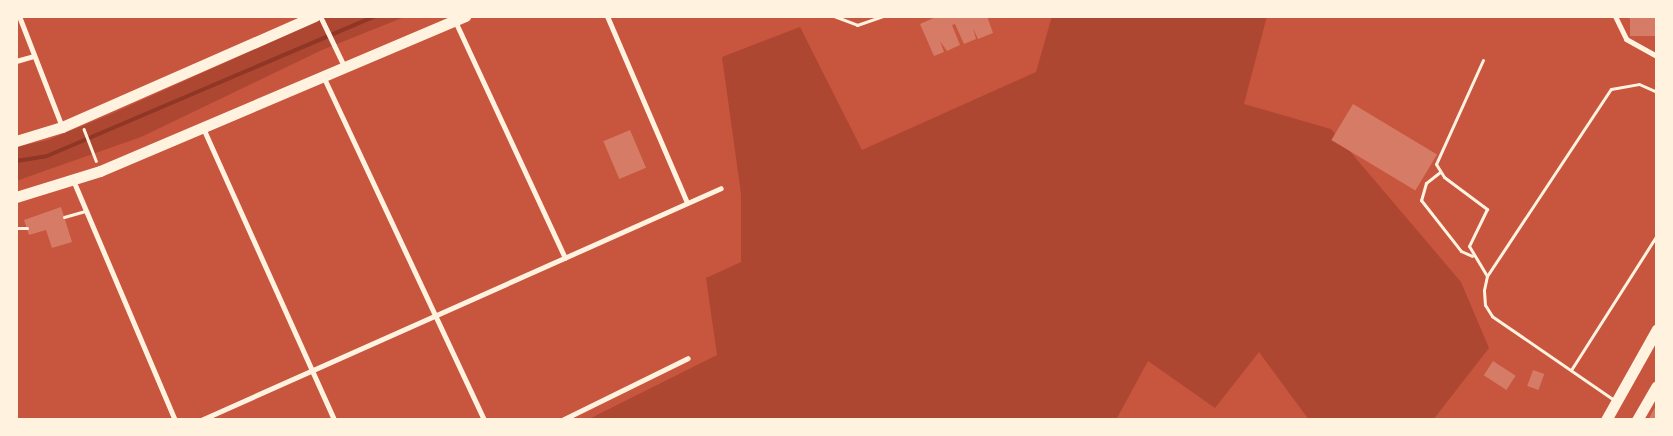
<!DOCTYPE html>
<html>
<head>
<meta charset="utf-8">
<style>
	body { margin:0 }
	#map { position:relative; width:1673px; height:436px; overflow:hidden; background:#c8553d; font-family:"Noto Sans",sans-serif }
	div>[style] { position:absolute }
	.green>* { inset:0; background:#ae4732 }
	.stream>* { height:4px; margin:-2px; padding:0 2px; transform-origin:2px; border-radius:2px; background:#8f3625 }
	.building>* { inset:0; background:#d67c66; transform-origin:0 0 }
	.path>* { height:2.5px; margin:-1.25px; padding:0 1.25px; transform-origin:1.25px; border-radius:1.25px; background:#fff3e0 }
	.service>* { height:3px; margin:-1.5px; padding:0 1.5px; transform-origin:1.5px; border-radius:1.5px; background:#fff3e0 }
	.minor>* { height:5px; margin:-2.5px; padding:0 2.5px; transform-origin:2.5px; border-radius:2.5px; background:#fff3e0 }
	.primary>* { height:11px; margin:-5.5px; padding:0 5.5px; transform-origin:5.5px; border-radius:5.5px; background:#fff3e0 }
	.trunk>* { height:11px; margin:-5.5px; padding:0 5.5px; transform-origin:5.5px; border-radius:5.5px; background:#fff3e0 }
	span { translate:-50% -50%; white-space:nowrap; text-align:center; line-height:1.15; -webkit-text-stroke:4px #fff3e0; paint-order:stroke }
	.frame { position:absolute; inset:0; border:18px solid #fff3e0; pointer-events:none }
</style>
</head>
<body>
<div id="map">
	<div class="green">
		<i style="clip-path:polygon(329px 16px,407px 16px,322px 50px,141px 137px,16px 181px,16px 147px,48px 140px,109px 115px)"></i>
		<i style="clip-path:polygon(1052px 16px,1267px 16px,1244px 104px,1331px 129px,1461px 282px,1489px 348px,1433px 420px,1309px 420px,1259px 352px,1215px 408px,1148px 361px,1116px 420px,587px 420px,717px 355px,706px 278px,741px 262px,741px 194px,722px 57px,800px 27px,862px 150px,1036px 72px)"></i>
	</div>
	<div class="stream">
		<i style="left:16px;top:161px;width:31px;rotate:-9deg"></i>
		<i style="left:47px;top:156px;width:358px;rotate:-23.1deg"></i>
	</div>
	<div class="building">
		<i style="clip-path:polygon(938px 16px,987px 16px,993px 33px,978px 39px,973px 28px,976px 39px,964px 44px,955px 24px,952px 25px,960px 45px,947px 51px,940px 41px,944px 52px,934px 56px,920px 24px)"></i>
		<i style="left:1630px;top:16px;width:27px;height:20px"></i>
		<i style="left:1353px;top:104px;width:98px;height:42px;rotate:31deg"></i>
		<i style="left:630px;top:130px;width:41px;height:29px;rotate:67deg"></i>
		<i style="clip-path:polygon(61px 207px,72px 242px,52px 248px,46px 230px,29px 235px,24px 220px)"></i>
		<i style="left:1493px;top:361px;width:27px;height:17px;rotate:33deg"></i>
		<i style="left:1533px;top:370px;width:12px;height:17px;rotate:20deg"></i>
		<i style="clip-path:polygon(1657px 404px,1657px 420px,1648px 420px)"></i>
	</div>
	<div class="path">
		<i style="left:84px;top:129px;width:34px;rotate:69deg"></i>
	</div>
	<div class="service">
		<i style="left:834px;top:16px;width:25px;rotate:21deg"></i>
		<i style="left:857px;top:25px;width:28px;rotate:-19deg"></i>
		<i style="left:1483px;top:60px;width:114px;rotate:114.3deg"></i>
		<i style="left:1436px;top:164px;width:15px;rotate:58deg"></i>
		<i style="left:1444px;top:177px;width:54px;rotate:36.7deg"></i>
		<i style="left:1487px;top:209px;width:41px;rotate:115.9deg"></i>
		<i style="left:1469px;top:246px;width:35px;rotate:59deg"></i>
		<i style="left:1440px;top:172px;width:18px;rotate:142deg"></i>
		<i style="left:1426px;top:183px;width:18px;rotate:106deg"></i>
		<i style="left:1421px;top:200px;width:65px;rotate:51.9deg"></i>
		<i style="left:1461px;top:251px;width:12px;rotate:24deg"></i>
		<i style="left:64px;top:217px;width:22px;rotate:-16deg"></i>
		<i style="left:16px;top:228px;width:11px"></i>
		<i style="left:1571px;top:370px;width:160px;rotate:-57.5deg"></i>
		<i style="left:1614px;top:400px;width:148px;rotate:-145.5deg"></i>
		<i style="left:1492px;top:316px;width:13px;rotate:-122deg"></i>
		<i style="left:1485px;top:305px;width:15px;rotate:-94deg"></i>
		<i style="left:1484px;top:290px;width:14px;rotate:-78deg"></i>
		<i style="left:1487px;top:276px;width:224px;rotate:-56.5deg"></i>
		<i style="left:1611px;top:89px;width:28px;rotate:-10deg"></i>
		<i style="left:1639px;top:84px;width:20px;rotate:24deg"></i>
	</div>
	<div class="minor">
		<i style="left:19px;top:16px;width:119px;rotate:68.8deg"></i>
		<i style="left:320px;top:16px;width:55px;rotate:64.4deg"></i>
		<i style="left:607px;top:16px;width:203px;rotate:66.8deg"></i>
		<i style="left:1615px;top:16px;width:25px;rotate:64deg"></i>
		<i style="left:1626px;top:39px;width:35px;rotate:29deg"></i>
		<i style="left:455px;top:21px;width:261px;rotate:65.1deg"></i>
		<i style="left:16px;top:61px;width:18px;rotate:-16deg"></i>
		<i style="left:323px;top:76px;width:380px;rotate:64.9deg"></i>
		<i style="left:203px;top:128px;width:320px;rotate:65.8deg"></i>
		<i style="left:73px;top:180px;width:261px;rotate:67deg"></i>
		<i style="left:201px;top:420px;width:569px;rotate:-24.04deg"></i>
		<i style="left:562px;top:420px;width:140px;rotate:-26.2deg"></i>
	</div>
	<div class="primary">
		<i style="left:1606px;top:420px;width:104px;rotate:-60.7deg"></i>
		<i style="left:1637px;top:420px;width:39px;rotate:-60deg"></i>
	</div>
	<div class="trunk">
		<i style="left:16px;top:141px;width:48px;rotate:-16.9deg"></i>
		<i style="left:62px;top:127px;width:276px;rotate:-23.7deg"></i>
		<i style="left:16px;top:197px;width:88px;rotate:-17.2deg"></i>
		<i style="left:100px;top:171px;width:397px;rotate:-23deg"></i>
	</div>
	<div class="frame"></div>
</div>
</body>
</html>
